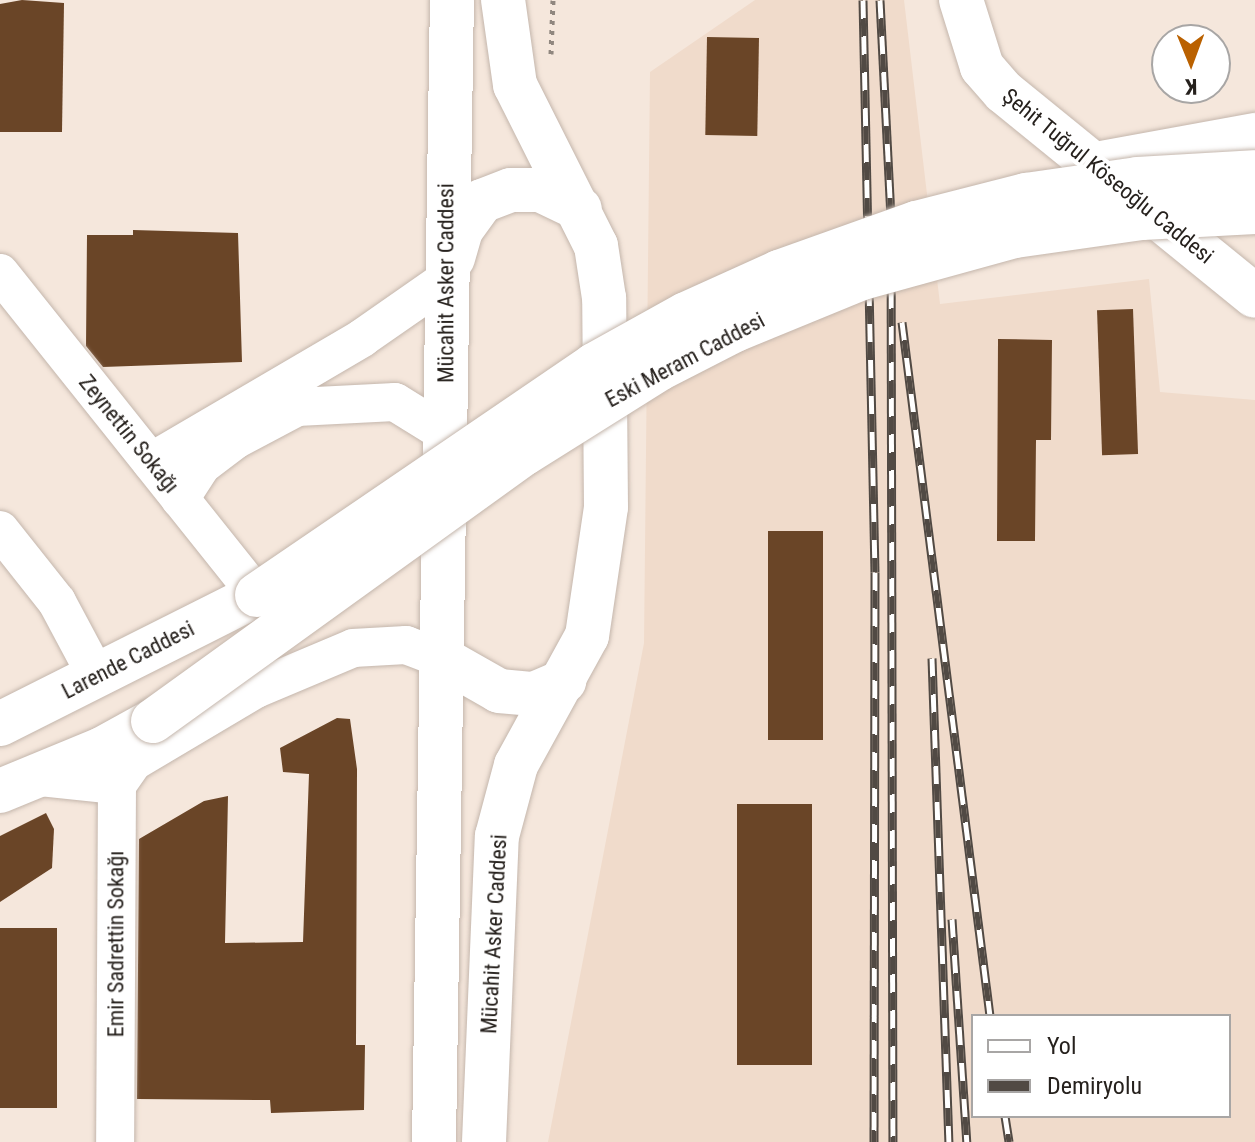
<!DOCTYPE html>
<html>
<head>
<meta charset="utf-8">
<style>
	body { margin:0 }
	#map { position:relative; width:1255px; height:1142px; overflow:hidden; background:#f5e7dc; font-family:"Roboto Condensed",sans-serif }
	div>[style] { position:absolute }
	.built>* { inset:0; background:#f0dbcb }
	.building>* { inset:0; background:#6a4527; transform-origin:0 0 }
	.path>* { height:5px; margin-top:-2.5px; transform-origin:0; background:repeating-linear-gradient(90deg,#90877f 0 4px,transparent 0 10px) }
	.roads { filter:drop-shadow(0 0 2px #c4b6ac) drop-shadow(0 0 2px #c4b6ac) }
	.street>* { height:38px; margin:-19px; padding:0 19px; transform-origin:19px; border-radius:19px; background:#fff }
	.secondary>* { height:44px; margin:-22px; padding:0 22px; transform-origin:22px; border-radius:22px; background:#fff }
	.rail>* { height:9px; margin-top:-4.5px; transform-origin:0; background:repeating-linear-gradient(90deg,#fff 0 18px,#514a44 0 36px); box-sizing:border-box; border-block:2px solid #514a44 }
	.bridges { filter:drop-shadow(0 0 2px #c4b6ac) drop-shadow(0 0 2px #c4b6ac) }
	.secondary-bridge>* { height:44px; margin:-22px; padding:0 22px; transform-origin:22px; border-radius:22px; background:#fff }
	span { translate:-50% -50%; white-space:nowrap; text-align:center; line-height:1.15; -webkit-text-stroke:8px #fff; paint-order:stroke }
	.street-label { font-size:22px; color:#26211d }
	.legend { position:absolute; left:971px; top:1014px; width:260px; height:104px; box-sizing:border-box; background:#fff; border:2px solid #a8a6a5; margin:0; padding:10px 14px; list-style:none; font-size:24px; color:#26211d }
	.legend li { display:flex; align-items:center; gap:16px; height:40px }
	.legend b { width:40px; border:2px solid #a8a6a5 }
	.north { position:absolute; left:1151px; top:24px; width:80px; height:80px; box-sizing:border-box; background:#fff; border:2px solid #a8a6a5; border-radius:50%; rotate:179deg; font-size:22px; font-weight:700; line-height:32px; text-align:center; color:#26211d }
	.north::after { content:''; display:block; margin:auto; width:28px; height:36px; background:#ba6100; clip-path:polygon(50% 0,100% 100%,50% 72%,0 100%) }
</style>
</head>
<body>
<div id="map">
	<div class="built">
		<i style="clip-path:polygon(evenodd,755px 0,904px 0,940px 304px,1149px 279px,1160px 392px,1255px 400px,1255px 1142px,548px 1142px,644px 643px,650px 72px,755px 0,973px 1016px,1229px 1016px,1229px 1116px,973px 1116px,973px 1016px)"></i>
	</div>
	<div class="building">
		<i style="clip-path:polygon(22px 0,64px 3px,62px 132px,0 132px,0 4px)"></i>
		<i style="left:707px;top:37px;width:52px;height:98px;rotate:1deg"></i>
		<i style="clip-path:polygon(133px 230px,238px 233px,242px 362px,103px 367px,86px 346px,87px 235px,133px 235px)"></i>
		<i style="left:1133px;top:309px;width:145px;height:36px;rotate:88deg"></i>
		<i style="clip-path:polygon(998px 339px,1052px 340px,1051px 440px,1036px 440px,1035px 541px,997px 541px)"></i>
		<i style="left:768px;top:531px;width:55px;height:209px"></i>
		<i style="clip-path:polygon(337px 718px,350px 719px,357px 769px,356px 1045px,365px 1045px,364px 1110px,271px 1113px,270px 1100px,137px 1099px,139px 839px,204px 801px,228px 796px,225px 943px,303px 942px,309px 774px,283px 772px,280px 748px)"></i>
		<i style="left:812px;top:804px;width:261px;height:75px;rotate:90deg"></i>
		<i style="clip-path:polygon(46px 813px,54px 829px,52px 868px,0 902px,0 836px)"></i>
		<i style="left:57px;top:928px;width:180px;height:57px;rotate:90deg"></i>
	</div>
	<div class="path">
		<i style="left:551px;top:54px;width:54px;rotate:-87.9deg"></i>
	</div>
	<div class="roads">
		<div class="street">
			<i style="left:1090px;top:162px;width:168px;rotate:-10.3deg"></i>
			<i style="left:0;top:273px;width:412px;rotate:51.4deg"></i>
			<i style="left:151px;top:462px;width:245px;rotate:-30.4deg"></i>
			<i style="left:362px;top:338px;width:103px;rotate:-34.8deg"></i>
			<i style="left:180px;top:499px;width:40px;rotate:-57.1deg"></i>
			<i style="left:202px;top:465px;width:41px;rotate:-37.1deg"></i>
			<i style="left:235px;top:440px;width:70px;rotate:-28deg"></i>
			<i style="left:297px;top:407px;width:98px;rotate:-2.9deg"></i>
			<i style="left:395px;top:402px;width:59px;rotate:31.8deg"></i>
			<i style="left:0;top:530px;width:92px;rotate:51.6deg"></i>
			<i style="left:57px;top:602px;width:83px;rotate:61.9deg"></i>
			<i style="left:108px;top:763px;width:24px;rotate:68deg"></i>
			<i style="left:117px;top:785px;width:357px;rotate:90.3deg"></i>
			<i style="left:31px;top:776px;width:86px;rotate:6deg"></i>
			<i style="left:117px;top:785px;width:28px;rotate:-55deg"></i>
			<i style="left:133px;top:762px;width:143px;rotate:-30.7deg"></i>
			<i style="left:256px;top:689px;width:105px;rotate:-22.9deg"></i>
			<i style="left:353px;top:648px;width:53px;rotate:-3.2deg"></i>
			<i style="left:406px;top:645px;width:40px;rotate:21deg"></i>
		</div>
		<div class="secondary">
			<i style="left:961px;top:0;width:70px;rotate:72.6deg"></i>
			<i style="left:982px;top:67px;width:33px;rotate:49deg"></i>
			<i style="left:1004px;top:92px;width:323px;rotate:39.1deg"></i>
			<i style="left:453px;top:258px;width:29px;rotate:-74deg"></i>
			<i style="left:461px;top:230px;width:36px;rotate:-54deg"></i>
			<i style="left:482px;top:201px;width:31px;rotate:-21deg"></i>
			<i style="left:511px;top:190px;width:29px"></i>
			<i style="left:540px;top:190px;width:44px;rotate:25.4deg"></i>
			<i style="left:443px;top:659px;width:64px;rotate:29.7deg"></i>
			<i style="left:499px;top:691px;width:35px;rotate:5deg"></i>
			<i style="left:534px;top:694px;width:33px;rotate:-23deg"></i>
			<i style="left:0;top:724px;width:288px;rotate:-26.7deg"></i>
			<i style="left:0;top:791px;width:110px;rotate:-22.4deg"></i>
			<i style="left:102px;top:749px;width:58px;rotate:-28.8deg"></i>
			<i style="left:434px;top:1142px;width:1142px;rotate:-89.1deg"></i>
			<i style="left:484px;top:1142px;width:306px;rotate:-87.6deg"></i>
			<i style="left:497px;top:836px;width:73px;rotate:-75deg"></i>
			<i style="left:516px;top:765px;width:147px;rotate:-61.2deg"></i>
			<i style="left:587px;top:636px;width:130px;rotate:-81.6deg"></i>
			<i style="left:606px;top:507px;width:209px;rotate:-90.5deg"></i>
			<i style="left:604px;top:298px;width:53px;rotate:-98.7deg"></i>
			<i style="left:596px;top:246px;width:180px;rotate:-116.7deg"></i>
			<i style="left:515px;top:85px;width:86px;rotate:-98deg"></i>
		</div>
	</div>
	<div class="rail">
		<i style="left:863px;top:0;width:572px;rotate:88.8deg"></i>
		<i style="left:875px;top:572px;width:570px;rotate:90.1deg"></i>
		<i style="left:880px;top:0;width:218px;rotate:87.1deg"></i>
		<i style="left:891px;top:218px;width:924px;rotate:89.88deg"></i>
		<i style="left:902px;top:322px;width:700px;rotate:82.77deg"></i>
		<i style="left:932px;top:658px;width:484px;rotate:88deg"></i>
		<i style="left:952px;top:919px;width:224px;rotate:86.2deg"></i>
		<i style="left:1005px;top:1116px;width:26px;rotate:81deg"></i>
	</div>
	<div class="bridges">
		<div class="secondary-bridge">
			<i style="left:257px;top:595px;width:408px;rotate:-34.3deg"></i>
			<i style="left:594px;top:365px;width:105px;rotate:-29deg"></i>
			<i style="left:686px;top:314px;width:102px;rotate:-24.3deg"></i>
			<i style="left:779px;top:272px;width:145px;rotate:-19.7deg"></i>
			<i style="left:916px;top:223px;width:114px;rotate:-14.3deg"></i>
			<i style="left:1026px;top:195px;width:113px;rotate:-8.1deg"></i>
			<i style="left:1138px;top:179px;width:117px;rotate:-3.4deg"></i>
			<i style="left:153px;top:721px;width:458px;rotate:-35.8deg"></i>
			<i style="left:525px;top:453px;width:158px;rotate:-32.1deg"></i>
			<i style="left:659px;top:369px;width:85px;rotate:-27.2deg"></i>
			<i style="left:735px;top:330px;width:137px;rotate:-22.3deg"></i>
			<i style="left:862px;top:278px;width:159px;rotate:-15.4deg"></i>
			<i style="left:1015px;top:236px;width:128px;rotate:-8.1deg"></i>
			<i style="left:1142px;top:218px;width:113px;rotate:-3deg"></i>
		</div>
	</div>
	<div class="street-label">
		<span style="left:1108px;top:176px;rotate:39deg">Şehit Tuğrul Köseoğlu Caddesi</span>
		<span style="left:446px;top:283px;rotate:-90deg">Mücahit Asker Caddesi</span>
		<span style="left:685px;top:360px;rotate:-28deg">Eski Meram Caddesi</span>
		<span style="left:129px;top:434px;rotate:51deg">Zeynettin Sokağı</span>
		<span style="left:128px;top:660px;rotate:-27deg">Larende Caddesi</span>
		<span style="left:494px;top:934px;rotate:-87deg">Mücahit Asker Caddesi</span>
		<span style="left:116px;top:944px;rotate:-90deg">Emir Sadrettin Sokağı</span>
	</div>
	<ul class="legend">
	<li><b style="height:10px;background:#fff"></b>Yol</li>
	<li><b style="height:10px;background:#514a44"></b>Demiryolu</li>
	</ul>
	<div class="north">K</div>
</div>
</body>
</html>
